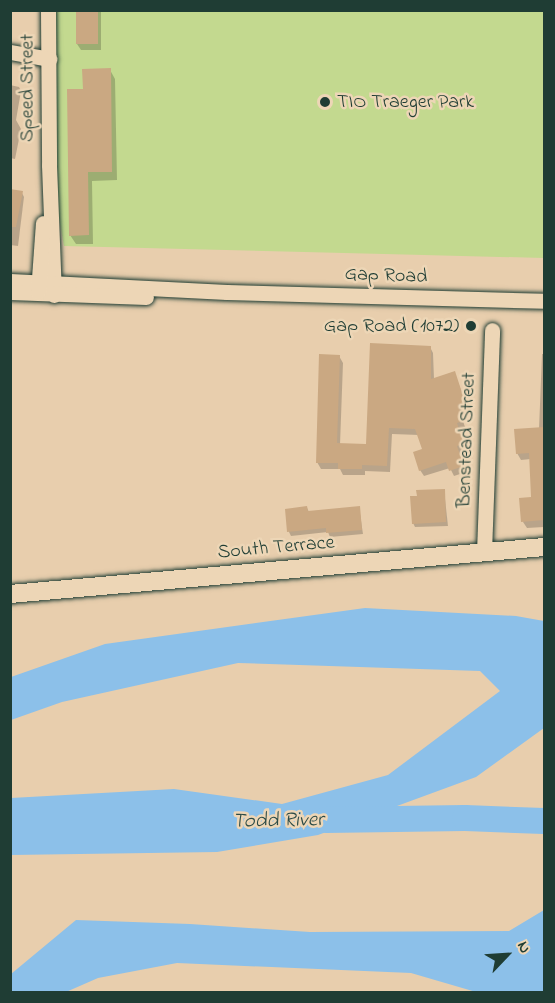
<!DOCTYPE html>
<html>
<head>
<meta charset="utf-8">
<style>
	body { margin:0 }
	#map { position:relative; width:555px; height:1003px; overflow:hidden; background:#e8cead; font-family:"Indie Flower",sans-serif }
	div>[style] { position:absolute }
	.green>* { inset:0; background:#c3d98f }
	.water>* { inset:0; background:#8cc0e9 }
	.shadow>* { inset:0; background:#0003 }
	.river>* { height:26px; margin:-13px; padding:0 13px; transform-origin:13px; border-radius:13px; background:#8cc0e9 }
	.building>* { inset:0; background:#caa882; transform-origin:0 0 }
	.roads { filter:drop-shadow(0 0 2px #1f3d34) drop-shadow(0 0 2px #1f3d34) }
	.minor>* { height:15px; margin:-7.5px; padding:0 7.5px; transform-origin:7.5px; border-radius:7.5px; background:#edd6b6 }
	.tertiary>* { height:18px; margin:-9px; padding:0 9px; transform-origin:9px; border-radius:9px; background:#edd6b6 }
	.dots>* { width:16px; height:16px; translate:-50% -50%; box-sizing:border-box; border:3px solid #edd6b6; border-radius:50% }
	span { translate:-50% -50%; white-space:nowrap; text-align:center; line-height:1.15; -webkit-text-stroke:5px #edd6b6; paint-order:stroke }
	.street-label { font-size:20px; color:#1f3d34 }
	.poi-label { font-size:20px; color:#1f3d34 }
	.left { translate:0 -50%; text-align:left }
	.right { translate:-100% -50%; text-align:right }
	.water-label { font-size:21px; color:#2a4a46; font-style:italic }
	.frame { position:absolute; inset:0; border:12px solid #1f3d34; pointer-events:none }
	.north { position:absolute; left:477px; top:925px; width:60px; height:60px; -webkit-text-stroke:4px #edd6b6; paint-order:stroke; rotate:65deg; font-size:16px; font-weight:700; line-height:24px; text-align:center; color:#1f3d34 }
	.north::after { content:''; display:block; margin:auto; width:21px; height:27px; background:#1f3d34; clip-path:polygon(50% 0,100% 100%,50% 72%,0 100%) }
</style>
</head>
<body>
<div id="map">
	<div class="green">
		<i style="clip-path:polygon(48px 11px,544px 11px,544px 258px,64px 246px,49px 165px)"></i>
	</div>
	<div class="water">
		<i style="clip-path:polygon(365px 608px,516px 616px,544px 621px,544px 728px,476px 777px,318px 835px,217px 852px,11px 855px,11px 798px,174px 789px,282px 804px,388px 775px,500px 691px,480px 671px,238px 663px,62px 702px,11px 720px,11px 677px,105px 644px)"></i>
		<i style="clip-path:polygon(544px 910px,544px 992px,476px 992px,411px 973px,177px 963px,98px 978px,66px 992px,11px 992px,11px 974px,76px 920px,190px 924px,310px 932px,509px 931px)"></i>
	</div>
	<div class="shadow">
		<i style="clip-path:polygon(77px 10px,101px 10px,101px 50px,81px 50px,77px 44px)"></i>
		<i style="clip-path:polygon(110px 70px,115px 79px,117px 180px,92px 181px,93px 244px,76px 244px,70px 235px,84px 91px)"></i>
		<i style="clip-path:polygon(10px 85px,19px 87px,21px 91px,16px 120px,21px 129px,15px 159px,10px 158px)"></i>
		<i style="clip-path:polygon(10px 191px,22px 193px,24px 197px,18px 246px,10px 245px)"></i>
		<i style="clip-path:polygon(430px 347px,433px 353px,434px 379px,454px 372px,468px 409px,460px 412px,465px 427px,459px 430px,466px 451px,460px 453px,466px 472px,454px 476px,450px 468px,424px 476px,420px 470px,424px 450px,419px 435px,392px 434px,390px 472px,365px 471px,365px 475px,343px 475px,340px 469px,321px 469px,317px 462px,339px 356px,343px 363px,340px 445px,368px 445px)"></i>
		<i style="clip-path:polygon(542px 354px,544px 354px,544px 527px,527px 528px,523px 522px,532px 498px,531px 459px,521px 460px,517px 453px,539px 429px)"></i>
		<i style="clip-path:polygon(444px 490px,448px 526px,415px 527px,413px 523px,418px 498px)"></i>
		<i style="clip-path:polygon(359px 507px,363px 534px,330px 537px,328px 532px,291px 536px,289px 532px,286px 510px,307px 508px,309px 512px)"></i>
	</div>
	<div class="river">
		<i style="left:326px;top:820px;width:139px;rotate:-0.8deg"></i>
		<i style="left:465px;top:818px;width:79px;rotate:2.2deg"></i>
	</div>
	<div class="building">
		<i style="left:76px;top:10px;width:22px;height:34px"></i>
		<i style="clip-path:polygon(111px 68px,112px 172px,88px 172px,89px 235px,69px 236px,67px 89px,83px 89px,82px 69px)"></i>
		<i style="clip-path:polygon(10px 189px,23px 191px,16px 227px,10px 227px)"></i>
		<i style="clip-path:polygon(370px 343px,431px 346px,431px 379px,455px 371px,465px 402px,458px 405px,463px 421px,457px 423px,464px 444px,457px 446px,464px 466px,449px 471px,446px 462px,419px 471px,413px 452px,422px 449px,415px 429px,389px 428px,387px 466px,362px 465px,362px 469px,338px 469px,338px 463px,316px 463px,319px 354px,340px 355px,337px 443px,366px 444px)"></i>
		<i style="clip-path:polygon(544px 427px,544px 520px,521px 522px,519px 498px,531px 497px,529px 453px,516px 454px,514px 429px)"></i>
		<i style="clip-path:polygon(445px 489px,446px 522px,412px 524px,410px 496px,417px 496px,416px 490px)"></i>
		<i style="clip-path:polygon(307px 506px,308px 511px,360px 506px,362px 530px,326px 533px,326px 528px,287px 532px,285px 509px)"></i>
	</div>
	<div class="roads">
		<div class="minor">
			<i style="left:48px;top:10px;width:155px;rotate:89.6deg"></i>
			<i style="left:49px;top:165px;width:130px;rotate:87.8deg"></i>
			<i style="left:10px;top:52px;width:40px;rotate:10deg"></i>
			<i style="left:10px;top:281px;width:217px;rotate:2.9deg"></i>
			<i style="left:227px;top:292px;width:317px;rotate:1.6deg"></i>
			<i style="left:10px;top:292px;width:136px;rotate:2.1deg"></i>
			<i style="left:38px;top:292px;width:69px;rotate:-85.9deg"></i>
			<i style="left:484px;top:552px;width:222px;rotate:-87.9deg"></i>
		</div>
		<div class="tertiary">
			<i style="left:10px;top:594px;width:536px;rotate:-5.03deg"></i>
		</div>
	</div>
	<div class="dots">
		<i style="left:325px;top:102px;background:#1f3d34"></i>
		<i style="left:471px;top:326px;background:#1f3d34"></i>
	</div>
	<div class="street-label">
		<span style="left:28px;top:88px;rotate:-90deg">Speed Street</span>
		<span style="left:386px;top:276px;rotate:2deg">Gap Road</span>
		<span style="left:467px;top:440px;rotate:-88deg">Benstead Street</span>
		<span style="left:276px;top:548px;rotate:-5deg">South Terrace</span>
	</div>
	<div class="poi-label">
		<span class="left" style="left:337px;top:102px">TIO Traeger Park</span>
		<span class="right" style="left:459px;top:326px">Gap Road (1072)</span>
	</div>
	<div class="water-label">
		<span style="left:278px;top:821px;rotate:-1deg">Todd River</span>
	</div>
	<div class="frame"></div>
	<div class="north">N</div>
</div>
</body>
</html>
